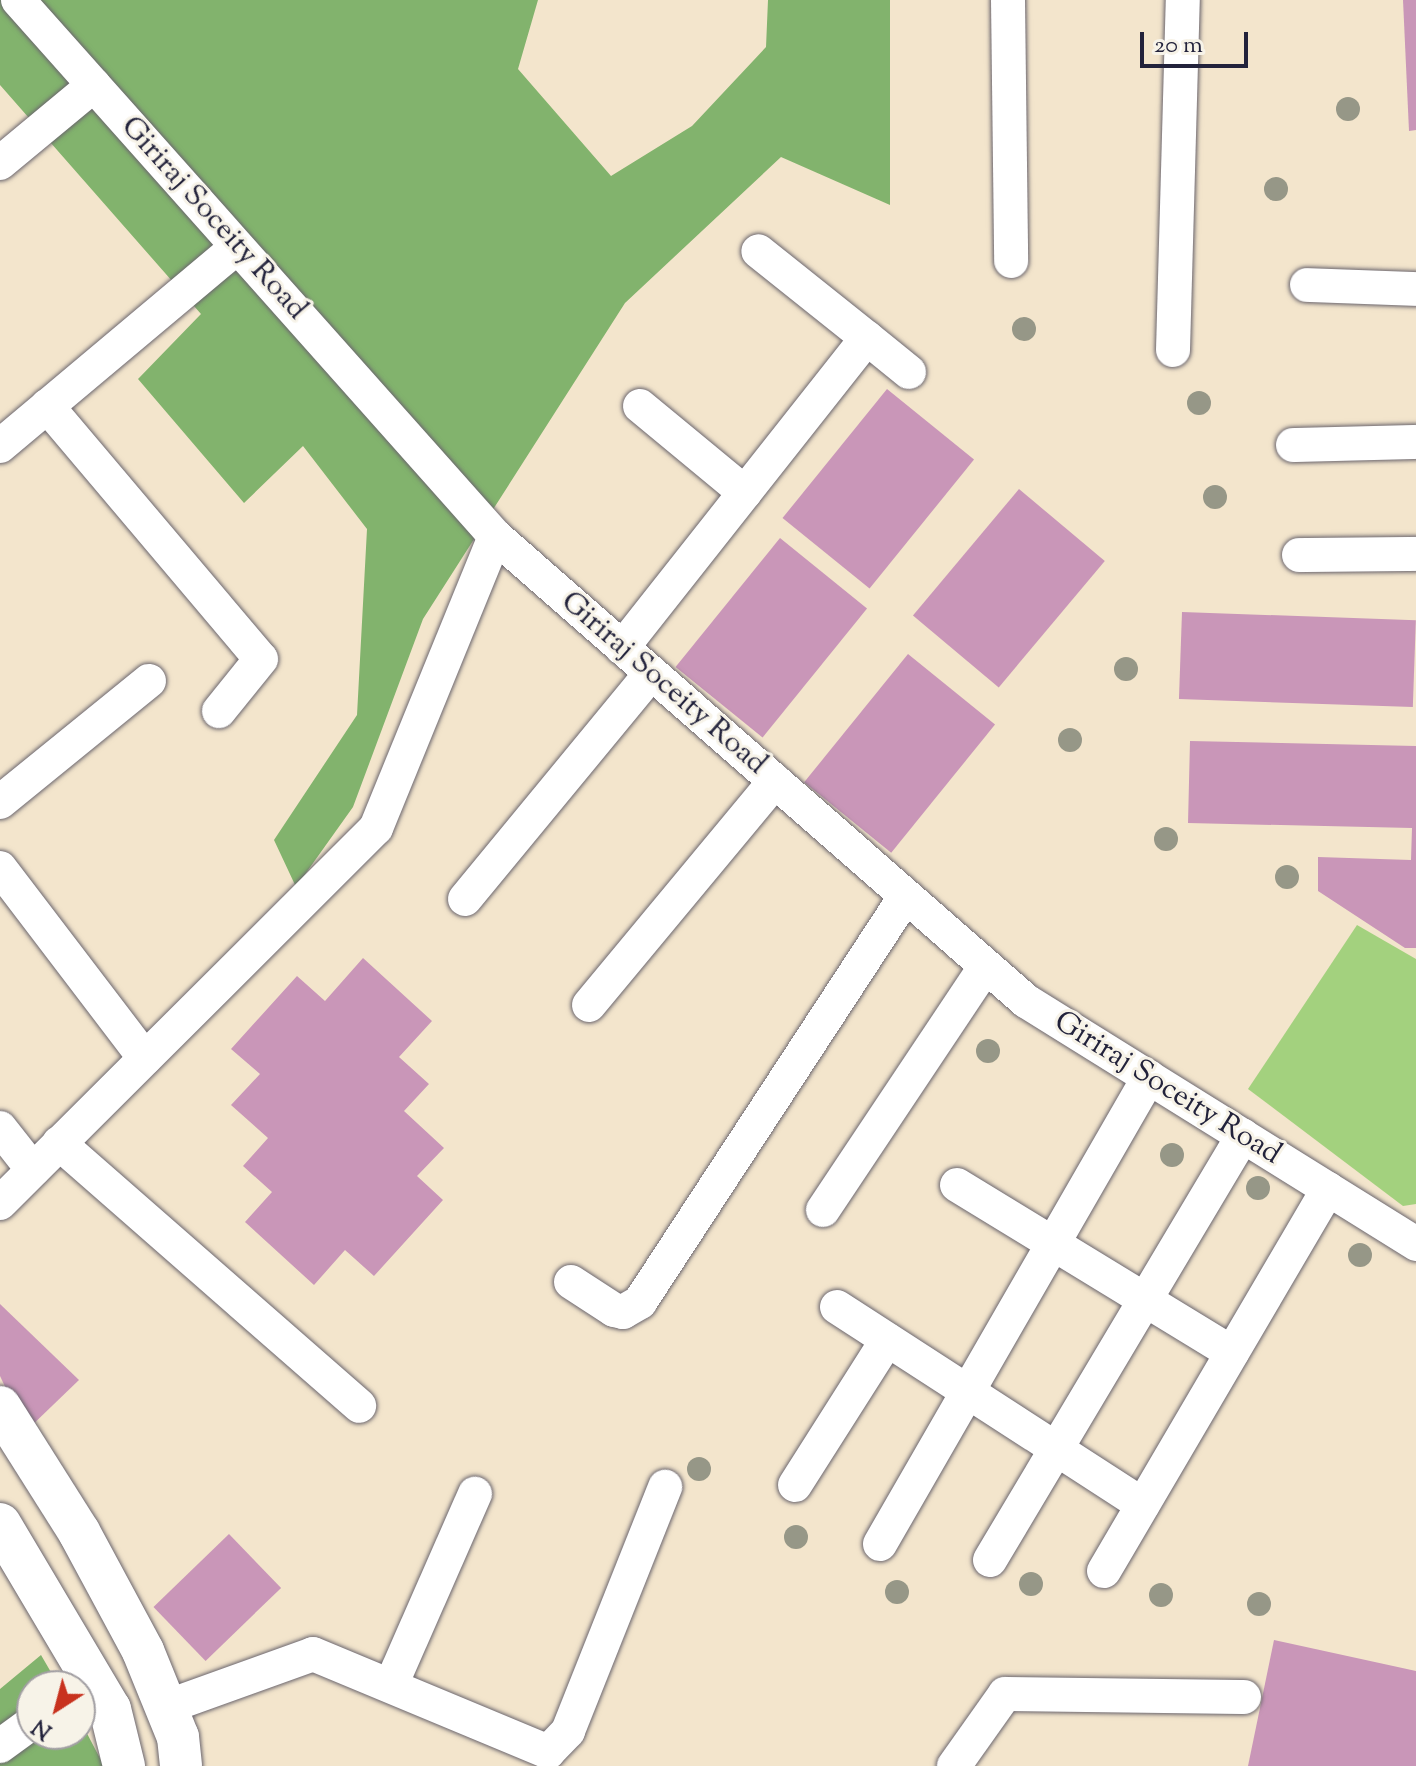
<!DOCTYPE html>
<html>
<head>
<meta charset="utf-8">
<style>
	body { margin:0 }
	#map { position:relative; width:1416px; height:1766px; overflow:hidden; background:#f3e5cc; font-family:"Sorts Mill Goudy",serif }
	div>[style] { position:absolute }
	.green>* { inset:0; background:#a3d17e }
	.forest>* { inset:0; background:#82b36d }
	.building>* { inset:0; background:#c996b8; transform-origin:0 0 }
	.roads { filter:drop-shadow(0 0 2px #6b666e) drop-shadow(0 0 2px #6b666e) }
	.minor>* { height:34px; margin:-17px; padding:0 17px; transform-origin:17px; border-radius:17px; background:#fff }
	.tertiary>* { height:42px; margin:-21px; padding:0 21px; transform-origin:21px; border-radius:21px; background:#fff }
	.trees>* { width:24px; height:24px; margin:-12px; border-radius:50%; background:#969787 }
	span { translate:-50% -50%; white-space:nowrap; text-align:center; line-height:1.15; -webkit-text-stroke:6px #f7f3e8; paint-order:stroke }
	.street-label { font-size:30px; color:#22223b }
	.north { position:absolute; left:16px; top:1670px; width:80px; height:80px; box-sizing:border-box; background:#f7f3e8; border:2px solid #a29fa3; border-radius:50%; rotate:216deg; font-size:22px; font-weight:700; line-height:32px; text-align:center; color:#22223b }
	.north::after { content:''; display:block; margin:auto; width:28px; height:36px; background:#c8321e; clip-path:polygon(50% 0,100% 100%,50% 72%,0 100%) }
	.scale { position:absolute; left:1140px; top:32px; width:108px; height:36px; box-sizing:border-box; border:4px solid #22223b; border-top:0; padding-left:10px; font-size:24px; line-height:28px; white-space:nowrap; color:#22223b; -webkit-text-stroke:6px #f7f3e8; paint-order:stroke }
</style>
</head>
<body>
<div id="map">
	<div class="green">
		<i style="clip-path:polygon(1357px 925px,1416px 959px,1416px 1204px,1403px 1206px,1248px 1089px)"></i>
	</div>
	<div class="forest">
		<i style="clip-path:polygon(0 0,538px 0,518px 69px,611px 176px,692px 126px,766px 47px,768px 0,890px 0,890px 205px,781px 157px,625px 303px,423px 619px,353px 807px,296px 887px,274px 840px,357px 715px,367px 529px,303px 446px,244px 503px,138px 379px,201px 314px,0 85px)"></i>
		<i style="clip-path:polygon(41px 1655px,59px 1686px,32px 1686px,32px 1734px,80px 1734px,80px 1720px,104px 1766px,0 1766px,0 1689px)"></i>
	</div>
	<div class="building">
		<i style="clip-path:polygon(1403px 0,1416px 0,1416px 130px,1409px 131px)"></i>
		<i style="left:887px;top:389px;width:112px;height:166px;rotate:39deg"></i>
		<i style="left:1019px;top:489px;width:112px;height:165px;rotate:40deg"></i>
		<i style="left:780px;top:538px;width:112px;height:166px;rotate:39deg"></i>
		<i style="left:1182px;top:612px;width:234px;height:87px;rotate:2deg"></i>
		<i style="left:908px;top:654px;width:112px;height:165px;rotate:39deg"></i>
		<i style="clip-path:polygon(1190px 741px,1416px 746px,1416px 948px,1405px 948px,1318px 891px,1318px 857px,1411px 860px,1412px 828px,1188px 823px)"></i>
		<i style="clip-path:polygon(363px 958px,432px 1021px,399px 1057px,429px 1084px,404px 1111px,444px 1148px,417px 1176px,443px 1200px,374px 1276px,345px 1250px,314px 1285px,245px 1222px,272px 1192px,243px 1166px,268px 1138px,231px 1105px,260px 1074px,231px 1049px,297px 976px,325px 1001px)"></i>
		<i style="clip-path:polygon(0 1304px,79px 1380px,26px 1431px,0 1376px)"></i>
		<i style="left:229px;top:1534px;width:75px;height:105px;rotate:46deg"></i>
		<i style="clip-path:polygon(1274px 1640px,1416px 1671px,1416px 1766px,1248px 1766px)"></i>
	</div>
	<div class="roads">
		<div class="minor">
			<i style="left:18px;top:0;width:718px;rotate:48.33deg"></i>
			<i style="left:495px;top:536px;width:706px;rotate:41.21deg"></i>
			<i style="left:1026px;top:1001px;width:460px;rotate:31.9deg"></i>
			<i style="left:1008px;top:0;width:261px;rotate:89.3deg"></i>
			<i style="left:0;top:163px;width:122px;rotate:-39.7deg"></i>
			<i style="left:1307px;top:285px;width:109px;rotate:2.1deg"></i>
			<i style="left:867px;top:338px;width:54px;rotate:39deg"></i>
			<i style="left:1173px;top:350px;width:350px;rotate:-88.4deg"></i>
			<i style="left:47px;top:406px;width:331px;rotate:49.8deg"></i>
			<i style="left:261px;top:659px;width:67px;rotate:128.9deg"></i>
			<i style="left:640px;top:406px;width:136px;rotate:39.6deg"></i>
			<i style="left:1293px;top:445px;width:123px;rotate:-1.4deg"></i>
			<i style="left:0;top:446px;width:309px;rotate:-40deg"></i>
			<i style="left:1299px;top:555px;width:117px;rotate:-0.5deg"></i>
			<i style="left:622px;top:648px;width:395px;rotate:-51.7deg"></i>
			<i style="left:867px;top:338px;width:139px;rotate:-141.4deg"></i>
			<i style="left:0;top:802px;width:192px;rotate:-39.1deg"></i>
			<i style="left:0;top:868px;width:239px;rotate:52.7deg"></i>
			<i style="left:465px;top:899px;width:293px;rotate:-50.5deg"></i>
			<i style="left:589px;top:1005px;width:291px;rotate:-50.3deg"></i>
			<i style="left:0;top:1128px;width:53px;rotate:51.8deg"></i>
			<i style="left:59px;top:1143px;width:399px;rotate:41.2deg"></i>
			<i style="left:957px;top:1185px;width:322px;rotate:31.4deg"></i>
			<i style="left:0;top:1203px;width:531px;rotate:-44.92deg"></i>
			<i style="left:376px;top:828px;width:315px;rotate:-67.8deg"></i>
			<i style="left:823px;top:1210px;width:293px;rotate:-56.3deg"></i>
			<i style="left:571px;top:1282px;width:51px;rotate:33.1deg"></i>
			<i style="left:614px;top:1310px;width:9px;rotate:13deg"></i>
			<i style="left:623px;top:1312px;width:20px;rotate:-30deg"></i>
			<i style="left:640px;top:1302px;width:485px;rotate:-56.8deg"></i>
			<i style="left:837px;top:1307px;width:364px;rotate:32.9deg"></i>
			<i style="left:795px;top:1485px;width:172px;rotate:-57.6deg"></i>
			<i style="left:880px;top:1544px;width:539px;rotate:-60.06deg"></i>
			<i style="left:990px;top:1560px;width:494px;rotate:-59.2deg"></i>
			<i style="left:1104px;top:1571px;width:443px;rotate:-59.6deg"></i>
			<i style="left:391px;top:1685px;width:209px;rotate:-66.3deg"></i>
			<i style="left:166px;top:1707px;width:156px;rotate:-19.8deg"></i>
			<i style="left:313px;top:1654px;width:255px;rotate:22.6deg"></i>
			<i style="left:548px;top:1752px;width:29px;rotate:-46deg"></i>
			<i style="left:568px;top:1731px;width:263px;rotate:-68.3deg"></i>
			<i style="left:0;top:1746px;width:39px;rotate:-36deg"></i>
			<i style="left:954px;top:1766px;width:88px;rotate:-54.7deg"></i>
			<i style="left:1005px;top:1694px;width:239px;rotate:0.7deg"></i>
		</div>
		<div class="tertiary">
			<i style="left:0;top:1407px;width:148px;rotate:57.7deg"></i>
			<i style="left:79px;top:1532px;width:135px;rotate:61.7deg"></i>
			<i style="left:143px;top:1651px;width:93px;rotate:67.9deg"></i>
			<i style="left:178px;top:1737px;width:29px;rotate:84deg"></i>
			<i style="left:0;top:1524px;width:215px;rotate:59.3deg"></i>
			<i style="left:110px;top:1709px;width:59px;rotate:76.2deg"></i>
		</div>
	</div>
	<div class="trees">
		<i style="left:1348px;top:109px"></i>
		<i style="left:1276px;top:189px"></i>
		<i style="left:1024px;top:329px"></i>
		<i style="left:1199px;top:403px"></i>
		<i style="left:1215px;top:497px"></i>
		<i style="left:1126px;top:669px"></i>
		<i style="left:1070px;top:740px"></i>
		<i style="left:1166px;top:839px"></i>
		<i style="left:1287px;top:877px"></i>
		<i style="left:988px;top:1051px"></i>
		<i style="left:1172px;top:1155px"></i>
		<i style="left:1258px;top:1188px"></i>
		<i style="left:1360px;top:1255px"></i>
		<i style="left:699px;top:1469px"></i>
		<i style="left:796px;top:1537px"></i>
		<i style="left:1031px;top:1584px"></i>
		<i style="left:897px;top:1592px"></i>
		<i style="left:1161px;top:1595px"></i>
		<i style="left:1259px;top:1604px"></i>
	</div>
	<div class="street-label">
		<span style="left:213px;top:219px;rotate:48deg">Giriraj Soceity Road</span>
		<span style="left:663px;top:684px;rotate:41deg">Giriraj Soceity Road</span>
		<span style="left:1167px;top:1089px;rotate:32deg">Giriraj Soceity Road</span>
	</div>
	<div class="north">N</div>
	<div class="scale">20 m</div>
</div>
</body>
</html>
